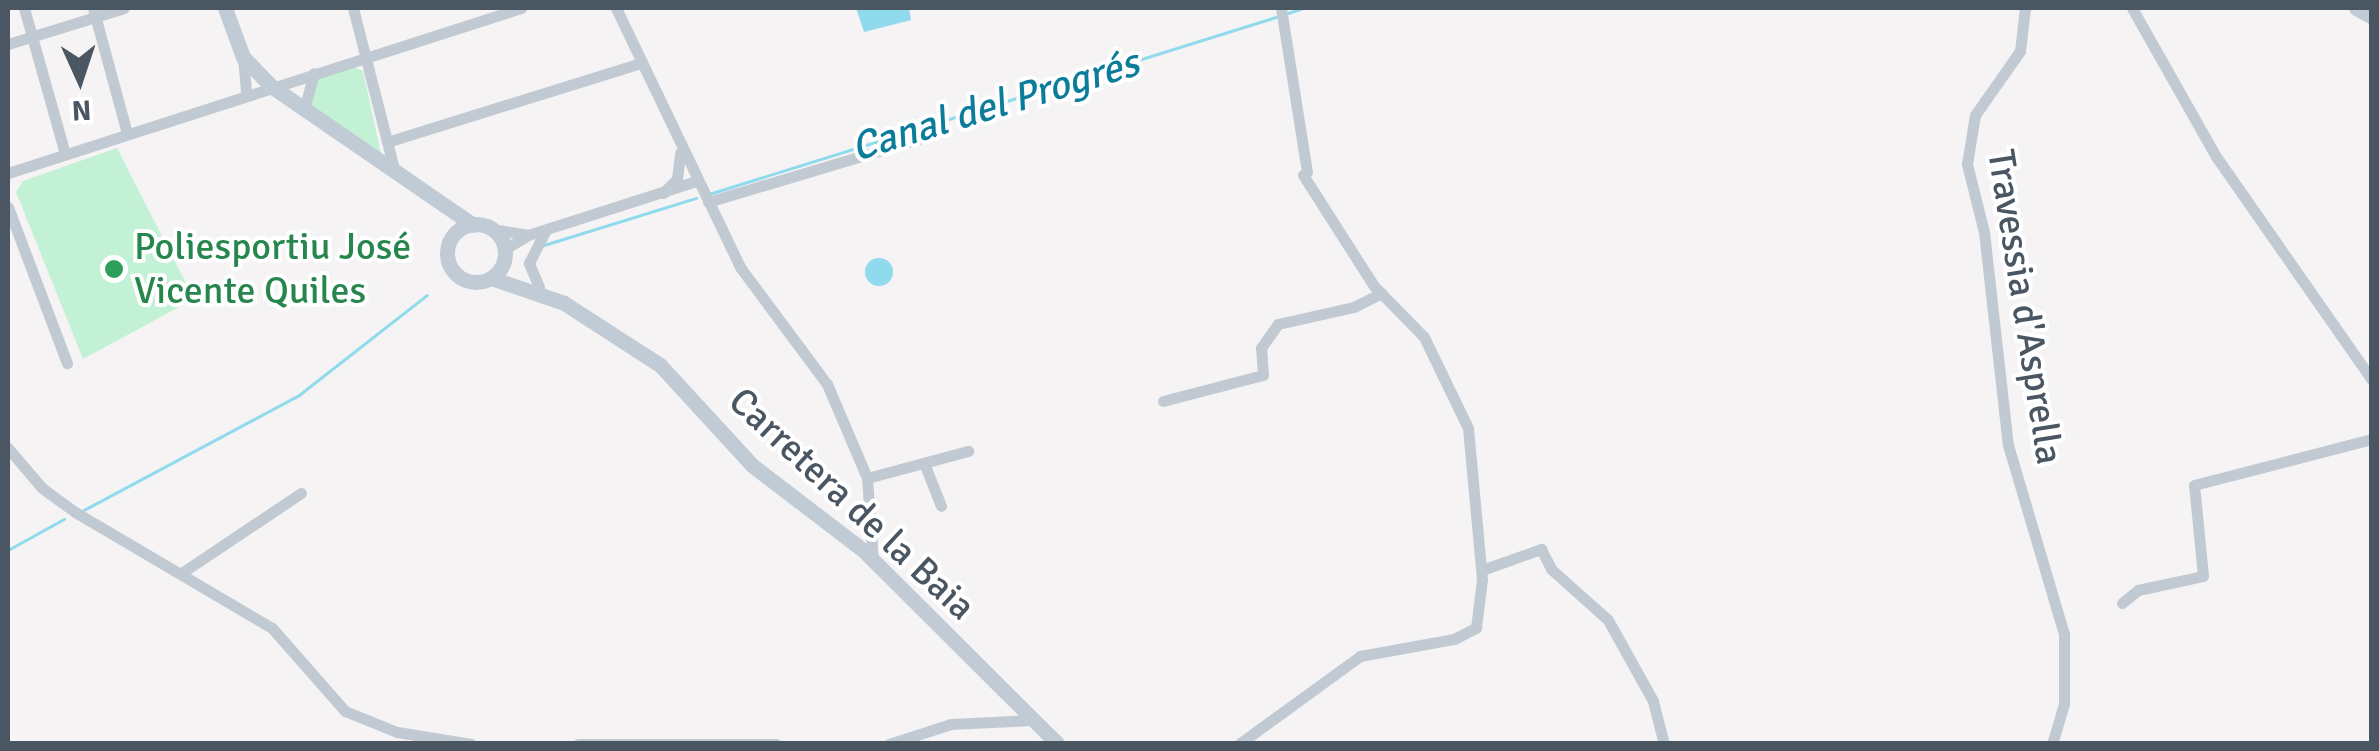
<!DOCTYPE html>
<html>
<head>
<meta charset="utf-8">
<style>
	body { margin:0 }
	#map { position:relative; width:2379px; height:751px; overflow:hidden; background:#f5f3f3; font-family:Signika,sans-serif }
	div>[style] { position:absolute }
	.green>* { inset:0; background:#c3f1d5 }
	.water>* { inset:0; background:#90daee }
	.round { border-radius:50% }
	.stream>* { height:2.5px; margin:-1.25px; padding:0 1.25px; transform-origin:1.25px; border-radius:1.25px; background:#90daee }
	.street>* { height:11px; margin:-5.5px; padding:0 5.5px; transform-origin:5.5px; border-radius:5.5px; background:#c1cad2 }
	.secondary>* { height:15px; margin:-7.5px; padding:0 7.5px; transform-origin:7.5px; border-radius:7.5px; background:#c1cbd6 }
	.secondary>.ring { margin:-7.5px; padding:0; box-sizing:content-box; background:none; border:15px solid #c1cbd6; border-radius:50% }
	.dots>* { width:28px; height:28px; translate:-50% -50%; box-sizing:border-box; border:5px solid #fff; border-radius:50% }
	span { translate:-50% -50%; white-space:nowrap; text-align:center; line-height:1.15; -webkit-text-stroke:8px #fff; paint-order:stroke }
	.leisure-label { font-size:38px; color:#27864d }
	.left { translate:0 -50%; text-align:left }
	.street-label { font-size:38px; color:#4a5661 }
	.water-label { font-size:40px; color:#0c7c9b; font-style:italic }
	.frame { position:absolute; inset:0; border:10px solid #4a5661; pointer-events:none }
	.north { position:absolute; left:30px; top:30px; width:100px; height:100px; -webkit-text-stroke:8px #fff; paint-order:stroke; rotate:177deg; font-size:28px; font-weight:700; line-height:40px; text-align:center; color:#4a5661 }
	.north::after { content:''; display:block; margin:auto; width:35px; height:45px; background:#4a5661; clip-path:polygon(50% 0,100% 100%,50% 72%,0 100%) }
</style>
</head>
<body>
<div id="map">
	<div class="green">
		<i style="clip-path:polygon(354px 67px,363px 71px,381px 154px,306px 103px,311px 81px)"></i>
		<i style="clip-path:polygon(117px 148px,194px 299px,83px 359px,16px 192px,23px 181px)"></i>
	</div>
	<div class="water">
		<i style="clip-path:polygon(856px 8px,909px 8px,911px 20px,864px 32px)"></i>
		<i class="round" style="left:865px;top:258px;width:28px;height:28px"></i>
	</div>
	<div class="stream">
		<i style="left:1288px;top:13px;width:16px;rotate:-18deg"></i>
		<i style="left:709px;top:194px;width:597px;rotate:-17.34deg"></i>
		<i style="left:544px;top:245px;width:159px;rotate:-17.2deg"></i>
		<i style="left:82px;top:511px;width:246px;rotate:-28.1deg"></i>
		<i style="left:299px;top:395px;width:162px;rotate:-38deg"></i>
		<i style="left:8px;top:550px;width:64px;rotate:-29deg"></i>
	</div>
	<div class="street">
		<i style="left:24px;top:8px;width:152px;rotate:74.3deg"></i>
		<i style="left:93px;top:8px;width:130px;rotate:74.8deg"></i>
		<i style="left:353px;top:8px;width:170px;rotate:75.7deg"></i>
		<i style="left:616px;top:8px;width:287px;rotate:64.4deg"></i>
		<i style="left:740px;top:267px;width:146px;rotate:53.4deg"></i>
		<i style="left:827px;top:384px;width:102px;rotate:66.9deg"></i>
		<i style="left:867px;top:478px;width:83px;rotate:85.9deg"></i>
		<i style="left:1281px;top:8px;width:166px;rotate:81deg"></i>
		<i style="left:2025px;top:8px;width:43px;rotate:96.6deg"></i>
		<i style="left:2020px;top:51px;width:78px;rotate:125.1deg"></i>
		<i style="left:1975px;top:115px;width:50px;rotate:99.3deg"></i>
		<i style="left:1967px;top:164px;width:70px;rotate:76deg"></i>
		<i style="left:1984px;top:232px;width:214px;rotate:83.6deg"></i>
		<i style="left:2008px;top:445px;width:197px;rotate:73.5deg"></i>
		<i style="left:2064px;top:634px;width:70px;rotate:90deg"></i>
		<i style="left:2064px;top:704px;width:42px;rotate:106.7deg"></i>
		<i style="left:2132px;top:8px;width:169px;rotate:60.5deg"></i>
		<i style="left:2215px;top:155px;width:274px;rotate:55.1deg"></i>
		<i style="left:8px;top:44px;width:121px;rotate:-17.2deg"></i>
		<i style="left:243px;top:57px;width:37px;rotate:85deg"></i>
		<i style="left:304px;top:110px;width:38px;rotate:-75deg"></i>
		<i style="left:387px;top:142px;width:265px;rotate:-17.3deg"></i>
		<i style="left:8px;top:173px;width:539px;rotate:-17.83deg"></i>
		<i style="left:663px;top:193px;width:20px;rotate:-45deg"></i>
		<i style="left:677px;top:179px;width:26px;rotate:-83deg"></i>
		<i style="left:708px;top:202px;width:237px;rotate:-16.7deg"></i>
		<i style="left:8px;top:207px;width:167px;rotate:69.3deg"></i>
		<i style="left:492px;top:229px;width:36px;rotate:9deg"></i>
		<i style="left:505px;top:249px;width:27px;rotate:-31deg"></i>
		<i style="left:528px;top:235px;width:176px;rotate:-17.8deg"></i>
		<i style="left:539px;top:287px;width:26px;rotate:-113deg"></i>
		<i style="left:529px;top:263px;width:37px;rotate:-63deg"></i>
		<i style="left:1163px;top:401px;width:103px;rotate:-14.6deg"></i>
		<i style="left:1263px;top:375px;width:27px;rotate:-94deg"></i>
		<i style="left:1261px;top:348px;width:29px;rotate:-55deg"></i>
		<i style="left:1278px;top:324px;width:78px;rotate:-12.6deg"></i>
		<i style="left:1354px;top:307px;width:31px;rotate:-27deg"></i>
		<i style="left:8px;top:448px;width:52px;rotate:49.6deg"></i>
		<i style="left:42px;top:488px;width:41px;rotate:36deg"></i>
		<i style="left:75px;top:512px;width:229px;rotate:30.5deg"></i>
		<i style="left:272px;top:628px;width:111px;rotate:48.7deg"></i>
		<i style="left:345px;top:711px;width:56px;rotate:22deg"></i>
		<i style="left:397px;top:732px;width:75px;rotate:9.2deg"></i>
		<i style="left:924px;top:463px;width:46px;rotate:68.4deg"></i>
		<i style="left:867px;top:478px;width:105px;rotate:-15deg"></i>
		<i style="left:1482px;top:570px;width:63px;rotate:-19.6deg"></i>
		<i style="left:1541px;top:549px;width:22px;rotate:63deg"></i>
		<i style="left:1551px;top:569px;width:76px;rotate:41.8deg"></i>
		<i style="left:1608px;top:620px;width:93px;rotate:60.9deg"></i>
		<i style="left:1653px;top:701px;width:44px;rotate:75.7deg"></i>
		<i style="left:183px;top:572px;width:142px;rotate:-33.8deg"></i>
		<i style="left:2122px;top:603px;width:21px;rotate:-39deg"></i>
		<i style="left:2138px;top:590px;width:66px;rotate:-12.2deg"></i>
		<i style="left:2203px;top:576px;width:91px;rotate:-95.6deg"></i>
		<i style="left:2194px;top:485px;width:184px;rotate:-14.5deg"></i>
		<i style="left:578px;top:744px;width:198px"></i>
		<i style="left:889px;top:744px;width:65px;rotate:-17.9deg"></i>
		<i style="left:951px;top:724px;width:82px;rotate:-2.8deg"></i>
		<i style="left:1239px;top:744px;width:150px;rotate:-36deg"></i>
		<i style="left:1360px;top:656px;width:96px;rotate:-10.3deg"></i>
		<i style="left:1454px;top:639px;width:25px;rotate:-27deg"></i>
		<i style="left:1476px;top:628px;width:49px;rotate:-83deg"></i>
		<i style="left:1482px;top:579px;width:152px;rotate:-95.3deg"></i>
		<i style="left:1468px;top:428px;width:101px;rotate:-115.8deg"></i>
		<i style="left:1424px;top:337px;width:71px;rotate:-134.4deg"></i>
		<i style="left:1374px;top:286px;width:132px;rotate:-122.6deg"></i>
	</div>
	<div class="secondary">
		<i style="left:225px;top:8px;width:52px;rotate:69.8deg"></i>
		<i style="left:243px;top:57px;width:40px;rotate:46deg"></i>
		<i style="left:271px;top:86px;width:245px;rotate:34.5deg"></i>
		<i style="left:2356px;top:8px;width:18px;rotate:29deg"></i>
		<i class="ring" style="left:447px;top:224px;width:43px;height:43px"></i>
		<i style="left:491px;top:278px;width:77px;rotate:18.9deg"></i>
		<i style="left:564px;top:303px;width:114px;rotate:32.9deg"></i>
		<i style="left:660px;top:365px;width:137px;rotate:47.4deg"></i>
		<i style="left:753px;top:466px;width:140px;rotate:37.4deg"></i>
		<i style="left:864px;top:551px;width:274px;rotate:44.9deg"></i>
	</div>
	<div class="dots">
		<i style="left:114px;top:269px;background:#2e9e5b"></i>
	</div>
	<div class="leisure-label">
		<span class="left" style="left:134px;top:269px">Poliesportiu José<br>Vicente Quiles</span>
	</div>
	<div class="street-label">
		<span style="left:2025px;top:307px;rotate:81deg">Travessia d'Asprella</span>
		<span style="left:852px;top:504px;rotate:43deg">Carretera de la Baia</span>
	</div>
	<div class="water-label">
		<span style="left:995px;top:105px;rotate:-17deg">Canal del Progrés</span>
	</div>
	<div class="frame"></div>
	<div class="north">N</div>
</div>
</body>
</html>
